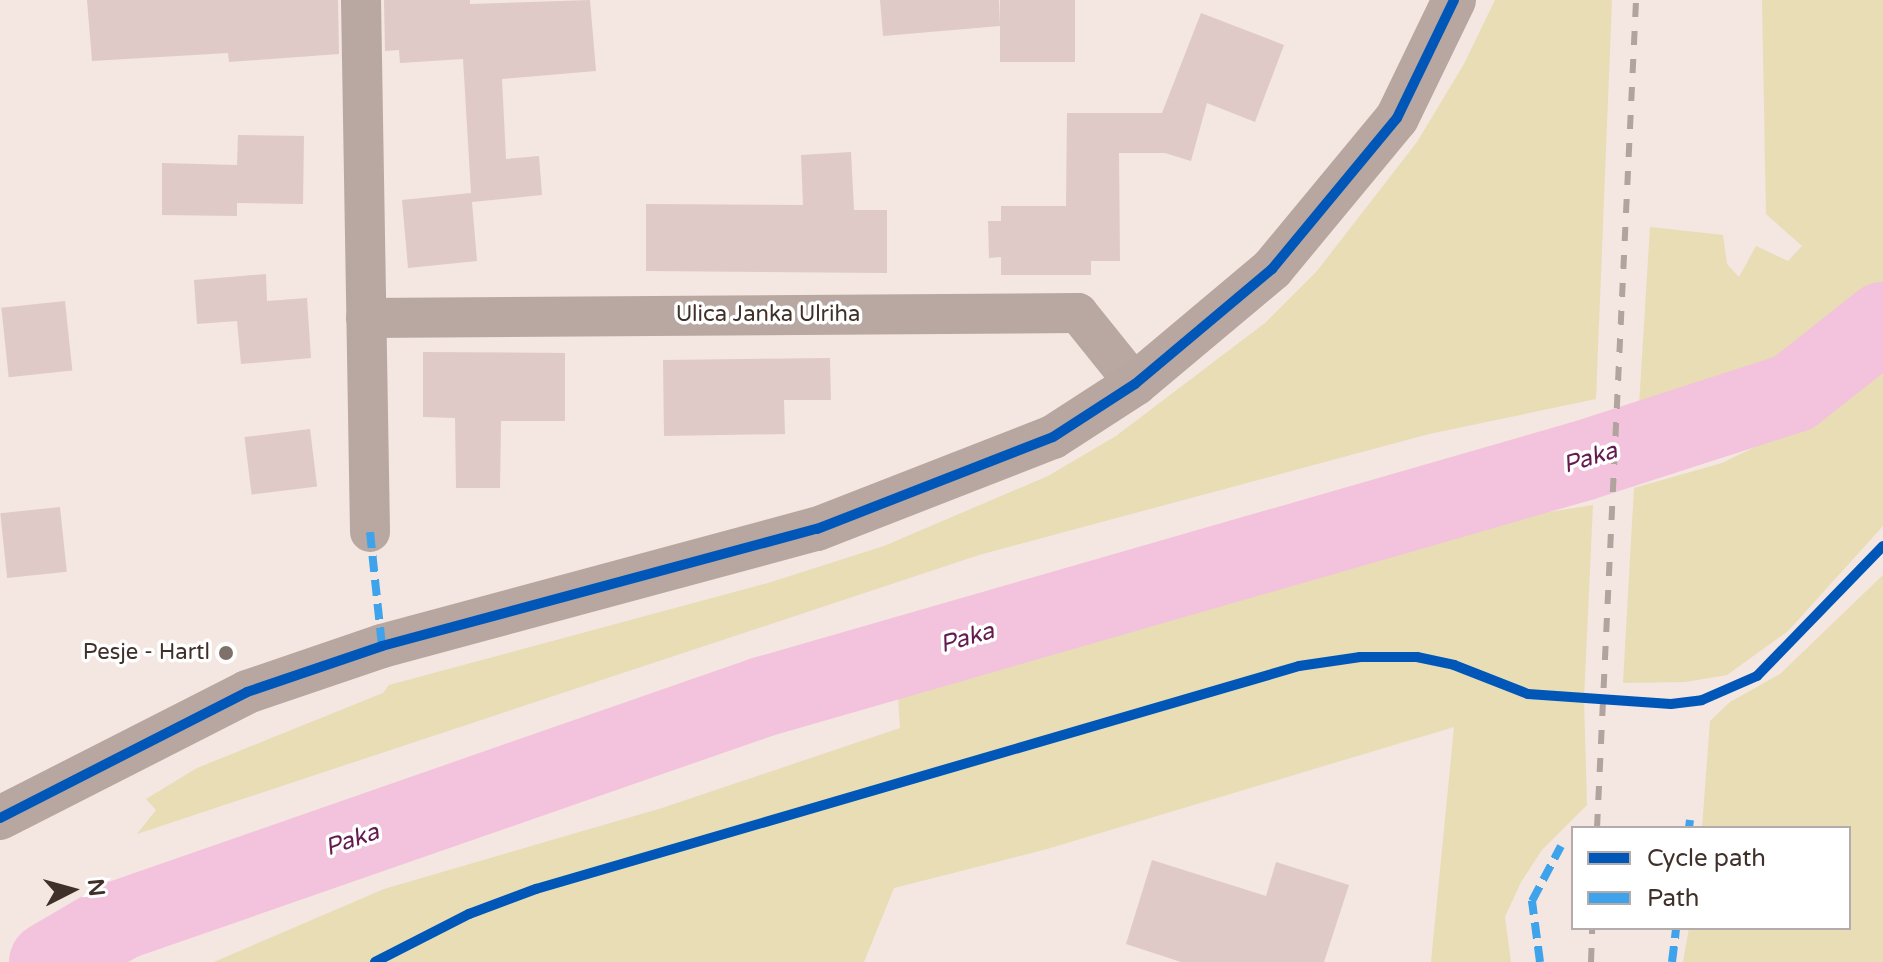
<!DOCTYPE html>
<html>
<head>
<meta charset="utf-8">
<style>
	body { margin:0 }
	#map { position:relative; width:1883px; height:962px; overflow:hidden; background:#f4e6e1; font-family:"Varela Round",sans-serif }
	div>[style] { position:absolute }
	.green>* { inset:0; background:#e8ddb5 }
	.river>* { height:80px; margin:-40px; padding:0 40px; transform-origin:40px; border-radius:40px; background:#f3c2dc }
	.building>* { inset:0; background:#dfcac8; transform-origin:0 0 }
	.street>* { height:40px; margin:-20px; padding:0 20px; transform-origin:20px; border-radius:20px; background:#b8a8a1 }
	.secondary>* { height:44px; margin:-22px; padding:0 22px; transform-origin:22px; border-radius:22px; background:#b8a6a0 }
	.rail>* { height:6px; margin-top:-3px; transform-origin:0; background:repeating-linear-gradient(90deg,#b1a49f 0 14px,transparent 0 28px) }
	.quiet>* { height:8px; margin-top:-4px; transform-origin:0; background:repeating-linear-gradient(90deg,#3fa3eb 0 16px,transparent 0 24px) }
	.cycleway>* { height:10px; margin:-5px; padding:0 5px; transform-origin:5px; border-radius:5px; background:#0057b8 }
	.dots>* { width:22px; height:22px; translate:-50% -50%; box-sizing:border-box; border:4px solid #fff; border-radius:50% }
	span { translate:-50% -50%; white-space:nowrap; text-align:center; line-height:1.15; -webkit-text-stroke:7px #fff; paint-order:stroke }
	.street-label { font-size:22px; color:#40302a }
	.poi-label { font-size:22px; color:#40302a }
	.right { translate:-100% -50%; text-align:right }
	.water-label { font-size:24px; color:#641b4e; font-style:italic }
	.legend { position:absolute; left:1571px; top:826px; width:280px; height:104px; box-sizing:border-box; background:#fff; border:2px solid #b3acaa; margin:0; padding:10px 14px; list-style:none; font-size:24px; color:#40302a }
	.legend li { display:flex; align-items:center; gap:16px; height:40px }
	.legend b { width:40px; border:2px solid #b3acaa }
	.north { position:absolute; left:32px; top:850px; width:80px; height:80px; -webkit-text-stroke:6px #fff; paint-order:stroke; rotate:84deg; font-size:22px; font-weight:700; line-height:32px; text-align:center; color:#40302a }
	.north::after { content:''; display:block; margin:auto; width:28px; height:36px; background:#40302a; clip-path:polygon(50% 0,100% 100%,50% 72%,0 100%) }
</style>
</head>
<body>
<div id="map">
	<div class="green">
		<i style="clip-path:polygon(1495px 0,1612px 0,1596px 399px,1429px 434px,979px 555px,137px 834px,156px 810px,146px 799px,197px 768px,383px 693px,389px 685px,768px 583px,884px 546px,1048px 476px,1116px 436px,1265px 323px,1317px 271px,1417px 142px,1464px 64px)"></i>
		<i style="clip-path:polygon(1762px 0,1883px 0,1883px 288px,1829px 335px,1767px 370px,1638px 422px,1650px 227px,1723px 235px,1727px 264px,1739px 277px,1756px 246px,1788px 261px,1802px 246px,1766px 214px)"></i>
		<i style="clip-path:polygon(1883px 358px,1883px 526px,1788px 631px,1727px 675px,1685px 682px,1623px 683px,1634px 488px,1722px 463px,1804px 423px)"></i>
		<i style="clip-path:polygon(1593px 505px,1584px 699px,1587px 805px,1542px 850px,1521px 882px,1505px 917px,1511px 962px,1431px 962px,1454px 727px,1047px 849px,894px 888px,864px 962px,214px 962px,384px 889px,662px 808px,900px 728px,897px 681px,1462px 526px)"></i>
		<i style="clip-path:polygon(1883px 575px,1883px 962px,1683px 962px,1689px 928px,1849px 928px,1849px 828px,1702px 828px,1710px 721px,1730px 702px,1780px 674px)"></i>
	</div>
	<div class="river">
		<i style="left:49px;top:962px;width:83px;rotate:-30.3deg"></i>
		<i style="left:121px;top:920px;width:679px;rotate:-19.18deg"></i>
		<i style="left:762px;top:697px;width:853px;rotate:-16.06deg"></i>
		<i style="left:1582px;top:461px;width:222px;rotate:-17.9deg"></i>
		<i style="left:1793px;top:393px;width:115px;rotate:-38.3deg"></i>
	</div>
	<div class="building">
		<i style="clip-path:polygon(87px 0,338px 0,339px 54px,229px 62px,228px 53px,92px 61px)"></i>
		<i style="clip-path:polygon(384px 0,470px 0,470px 4px,590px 0,596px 71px,502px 79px,506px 159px,539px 156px,542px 195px,472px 202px,477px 261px,408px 268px,402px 200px,471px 193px,463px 59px,400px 63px,399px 50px,385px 51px)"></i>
		<i style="clip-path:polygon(880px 0,999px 0,1000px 26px,883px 36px)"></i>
		<i style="left:1000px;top:0;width:75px;height:62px"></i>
		<i style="clip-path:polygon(1201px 13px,1284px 45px,1255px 122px,1207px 103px,1191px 161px,1165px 153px,1119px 153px,1120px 261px,1091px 261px,1091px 275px,1001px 275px,1001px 257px,989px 258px,988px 221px,1001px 221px,1001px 206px,1066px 206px,1067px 113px,1162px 113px)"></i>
		<i style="clip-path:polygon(238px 135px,304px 136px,303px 204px,237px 203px,237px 216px,162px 215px,162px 163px,237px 165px)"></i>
		<i style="clip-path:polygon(851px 152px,854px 210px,887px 210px,887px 273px,646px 271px,646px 204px,803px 205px,801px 155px)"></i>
		<i style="clip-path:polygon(266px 274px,267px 301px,307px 298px,311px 358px,241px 364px,237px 321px,197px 324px,194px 280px)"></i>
		<i style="left:65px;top:301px;width:70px;height:64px;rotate:84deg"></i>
		<i style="clip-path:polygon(423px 352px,565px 353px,565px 421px,501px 421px,500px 488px,456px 488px,455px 418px,423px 417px)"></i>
		<i style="clip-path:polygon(830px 358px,831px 400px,784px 400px,785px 434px,664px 436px,663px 360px)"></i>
		<i style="left:310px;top:429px;width:58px;height:66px;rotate:83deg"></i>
		<i style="left:60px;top:507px;width:65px;height:60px;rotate:84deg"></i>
		<i style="clip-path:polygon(1152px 860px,1266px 896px,1276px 862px,1349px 885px,1324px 962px,1181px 962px,1126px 944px)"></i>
	</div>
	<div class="street">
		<i style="left:361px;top:0;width:532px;rotate:89.03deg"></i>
		<i style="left:366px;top:318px;width:712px;rotate:-0.4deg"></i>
		<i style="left:1078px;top:313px;width:91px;rotate:51.2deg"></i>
	</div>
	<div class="secondary">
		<i style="left:0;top:818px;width:277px;rotate:-27deg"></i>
		<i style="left:247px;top:692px;width:143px;rotate:-18.8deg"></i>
		<i style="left:382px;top:646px;width:450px;rotate:-15.1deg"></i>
		<i style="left:817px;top:529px;width:253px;rotate:-21.3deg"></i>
		<i style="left:1053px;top:437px;width:98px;rotate:-32.9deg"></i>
		<i style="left:1135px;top:384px;width:179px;rotate:-40deg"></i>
		<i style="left:1272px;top:269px;width:196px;rotate:-50.4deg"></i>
		<i style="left:1397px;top:118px;width:131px;rotate:-64.2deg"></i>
	</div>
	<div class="rail">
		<i style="left:1597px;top:828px;width:829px;rotate:-87.3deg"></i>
		<i style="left:1591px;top:962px;width:34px;rotate:-88deg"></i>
	</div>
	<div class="quiet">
		<i style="left:370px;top:532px;width:115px;rotate:84deg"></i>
		<i style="left:1689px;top:828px;width:8px;rotate:-83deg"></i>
		<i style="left:1540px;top:962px;width:62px;rotate:-97.5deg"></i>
		<i style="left:1532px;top:901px;width:62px;rotate:-62.2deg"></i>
		<i style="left:1672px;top:962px;width:34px;rotate:-83deg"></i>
	</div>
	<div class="cycleway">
		<i style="left:0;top:818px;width:277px;rotate:-27deg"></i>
		<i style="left:247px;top:692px;width:143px;rotate:-18.8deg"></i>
		<i style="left:382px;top:646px;width:450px;rotate:-15.1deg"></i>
		<i style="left:817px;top:529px;width:253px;rotate:-21.3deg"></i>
		<i style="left:1053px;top:437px;width:98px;rotate:-32.9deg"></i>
		<i style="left:1135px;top:384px;width:179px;rotate:-40deg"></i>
		<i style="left:1272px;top:269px;width:196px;rotate:-50.4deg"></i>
		<i style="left:1397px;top:118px;width:131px;rotate:-64.2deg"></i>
		<i style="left:375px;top:962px;width:106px;rotate:-27.1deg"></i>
		<i style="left:469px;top:914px;width:72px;rotate:-20.5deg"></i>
		<i style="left:536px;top:889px;width:795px;rotate:-16.29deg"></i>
		<i style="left:1299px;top:666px;width:62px;rotate:-8.4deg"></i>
		<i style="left:1360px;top:657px;width:57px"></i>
		<i style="left:1417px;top:657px;width:38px;rotate:12deg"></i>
		<i style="left:1454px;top:665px;width:79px;rotate:21.4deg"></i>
		<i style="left:1528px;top:694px;width:143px;rotate:4deg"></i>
		<i style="left:1671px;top:704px;width:31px;rotate:-7deg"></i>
		<i style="left:1702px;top:700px;width:60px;rotate:-23.6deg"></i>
		<i style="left:1757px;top:676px;width:181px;rotate:-45.9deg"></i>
	</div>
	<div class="dots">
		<i style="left:226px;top:653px;background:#7f706a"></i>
	</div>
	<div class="street-label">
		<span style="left:768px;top:315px">Ulica Janka Ulriha</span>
	</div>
	<div class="poi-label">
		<span class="right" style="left:210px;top:653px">Pesje - Hartl</span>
	</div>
	<div class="water-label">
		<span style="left:1590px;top:458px;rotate:-17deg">Paka</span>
		<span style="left:967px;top:638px;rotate:-16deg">Paka</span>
		<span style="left:352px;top:840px;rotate:-19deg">Paka</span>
	</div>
	<ul class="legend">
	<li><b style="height:10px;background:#0057b8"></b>Cycle path</li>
	<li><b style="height:10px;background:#3fa3eb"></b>Path</li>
	</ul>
	<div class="north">N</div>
</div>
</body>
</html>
